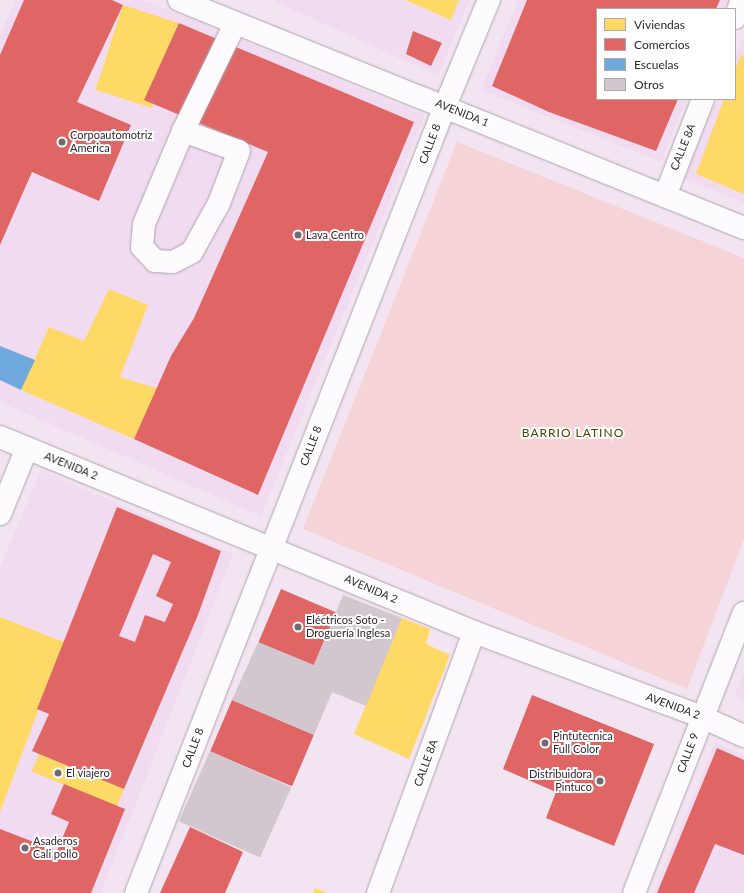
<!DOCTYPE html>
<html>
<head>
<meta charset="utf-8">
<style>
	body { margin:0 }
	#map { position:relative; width:744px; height:893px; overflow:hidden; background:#f2e5f1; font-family:Lato,sans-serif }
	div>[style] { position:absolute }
	.built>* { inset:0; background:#f1dbf0 }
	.green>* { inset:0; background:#f5d3d7 }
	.homes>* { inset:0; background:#ffd966; transform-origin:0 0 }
	.shops>* { inset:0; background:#e06666; transform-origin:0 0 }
	.schools>* { inset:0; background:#6fa8dc }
	.building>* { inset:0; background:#d2c7ce; transform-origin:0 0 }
	.roads { filter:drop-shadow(0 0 1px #ada4ac) drop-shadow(0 0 1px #ada4ac) }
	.minor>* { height:22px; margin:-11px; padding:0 11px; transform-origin:11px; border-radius:11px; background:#fdfbfd }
	.dots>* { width:11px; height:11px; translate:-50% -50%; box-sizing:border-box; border:2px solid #fff; border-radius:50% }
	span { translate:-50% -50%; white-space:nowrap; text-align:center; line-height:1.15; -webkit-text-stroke:4px #fff; paint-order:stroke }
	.street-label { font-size:11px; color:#2f262e }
	.poi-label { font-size:11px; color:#2f262e }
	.left { translate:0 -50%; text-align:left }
	.right { translate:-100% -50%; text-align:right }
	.neighbourhood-label { font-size:12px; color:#454504; letter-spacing:1px }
	.legend { position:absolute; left:596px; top:8px; width:140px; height:92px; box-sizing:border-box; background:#fff; border:1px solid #aca8ab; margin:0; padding:5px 7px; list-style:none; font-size:12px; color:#2f262e }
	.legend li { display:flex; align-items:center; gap:8px; height:20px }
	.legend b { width:20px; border:1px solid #aca8ab }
</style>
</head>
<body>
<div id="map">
	<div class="built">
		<i style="clip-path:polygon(15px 0,143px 0,425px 115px,261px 516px,0 402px,0 35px)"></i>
		<i style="clip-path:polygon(272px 0,470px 0,438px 76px)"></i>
		<i style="clip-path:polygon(518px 0,728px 0,724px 9px,597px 9px,597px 99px,687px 99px,661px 162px,481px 90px)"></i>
		<i style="clip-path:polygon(744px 35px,744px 203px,684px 178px,717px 99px,735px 99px,735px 57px)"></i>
		<i style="clip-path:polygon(41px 470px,233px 554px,101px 893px,0 893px,0 567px)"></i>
		<i style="clip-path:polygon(744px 673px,744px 700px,735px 696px)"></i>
		<i style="clip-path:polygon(715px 742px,744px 755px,744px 893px,653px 893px)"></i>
	</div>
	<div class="green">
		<i style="clip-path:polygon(457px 142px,744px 258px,744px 539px,687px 689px,303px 529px)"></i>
	</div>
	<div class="homes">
		<i style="clip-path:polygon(405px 0,459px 0,451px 20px)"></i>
		<i style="left:123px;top:5px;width:59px;height:89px;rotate:18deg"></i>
		<i style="clip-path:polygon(741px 55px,744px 57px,744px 194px,696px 174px,724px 99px,735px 99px,735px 70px)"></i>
		<i style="clip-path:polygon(109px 289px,148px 305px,120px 377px,159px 389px,134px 439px,21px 390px,49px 327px,84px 341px)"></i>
		<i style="clip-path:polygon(0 617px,64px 642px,0 812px)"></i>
		<i style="clip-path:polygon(402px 618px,430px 629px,426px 644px,450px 655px,409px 759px,354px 734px)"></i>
		<i style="left:39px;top:754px;width:92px;height:19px;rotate:22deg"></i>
		<i style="clip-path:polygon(315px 888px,327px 893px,313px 893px)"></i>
	</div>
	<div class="shops">
		<i style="clip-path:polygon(24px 0,112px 0,123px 5px,77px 102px,131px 125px,99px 201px,32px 172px,0 245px,0 55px)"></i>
		<i style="clip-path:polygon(527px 0,720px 0,716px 9px,597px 9px,597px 99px,678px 99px,656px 151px,549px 112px,492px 86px)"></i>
		<i style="clip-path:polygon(179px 23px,414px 122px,258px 495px,134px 439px,171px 356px,194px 318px,268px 152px,144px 100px)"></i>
		<i style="clip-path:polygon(413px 31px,442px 43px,431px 66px,406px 54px)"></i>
		<i style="clip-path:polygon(evenodd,117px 507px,221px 551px,198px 615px,124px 789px,32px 751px,49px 714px,37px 709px,117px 507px,153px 554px,171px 562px,156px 596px,173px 604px,165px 622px,173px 625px,145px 615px,135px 642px,119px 636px,153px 554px)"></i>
		<i style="left:281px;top:589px;width:60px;height:58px;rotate:23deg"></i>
		<i style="clip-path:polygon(532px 695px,654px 744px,614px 846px,546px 818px,556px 792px,503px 769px)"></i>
		<i style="left:232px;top:700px;width:89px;height:56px;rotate:23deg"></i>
		<i style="clip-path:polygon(717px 748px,744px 760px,744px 855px,715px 844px,694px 893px,657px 893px)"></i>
		<i style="clip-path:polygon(64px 784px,125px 809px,91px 893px,0 893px,0 829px,57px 851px,69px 822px,51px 814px)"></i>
		<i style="clip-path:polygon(190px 827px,243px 852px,225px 893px,160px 893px)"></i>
	</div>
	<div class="schools">
		<i style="clip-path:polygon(0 346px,35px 360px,21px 390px,0 380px)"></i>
	</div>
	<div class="building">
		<i style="clip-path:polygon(343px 595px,402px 618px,366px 706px,332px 692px,314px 735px,232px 700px,258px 642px,314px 665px)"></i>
		<i style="left:210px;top:751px;width:89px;height:77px;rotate:24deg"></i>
	</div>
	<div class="roads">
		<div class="minor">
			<i style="left:179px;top:0;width:609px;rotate:21.98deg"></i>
			<i style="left:735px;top:18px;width:19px;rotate:-69deg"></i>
			<i style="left:183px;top:131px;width:59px;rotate:19.7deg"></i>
			<i style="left:239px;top:151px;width:56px;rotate:111deg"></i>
			<i style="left:219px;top:203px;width:56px;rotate:118.9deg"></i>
			<i style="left:192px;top:252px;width:21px;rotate:152deg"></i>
			<i style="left:173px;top:262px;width:18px;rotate:-177deg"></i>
			<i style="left:155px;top:261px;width:19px;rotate:-133deg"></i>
			<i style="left:142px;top:247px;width:23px;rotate:-85deg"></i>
			<i style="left:144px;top:224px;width:101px;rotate:-67.2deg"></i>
			<i style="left:183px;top:131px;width:119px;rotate:-64.1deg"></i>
			<i style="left:665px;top:196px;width:104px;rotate:-68.6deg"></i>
			<i style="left:0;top:437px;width:513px;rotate:22.36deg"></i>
			<i style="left:474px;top:632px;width:243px;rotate:20.4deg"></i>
			<i style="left:702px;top:717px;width:46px;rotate:24.3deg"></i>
			<i style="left:0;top:514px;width:71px;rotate:-67.8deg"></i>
			<i style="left:136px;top:893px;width:845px;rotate:-68.56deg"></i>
			<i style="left:445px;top:106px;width:115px;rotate:-67.5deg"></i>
			<i style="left:378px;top:893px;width:278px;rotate:-69.8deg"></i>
			<i style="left:634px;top:893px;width:301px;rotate:-68.6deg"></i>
		</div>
	</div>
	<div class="dots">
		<i style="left:62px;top:142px;background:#736972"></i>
		<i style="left:298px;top:235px;background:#736972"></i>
		<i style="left:298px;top:627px;background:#736972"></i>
		<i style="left:545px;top:743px;background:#736972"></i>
		<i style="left:58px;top:773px;background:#736972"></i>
		<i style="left:600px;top:781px;background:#736972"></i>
		<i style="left:25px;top:848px;background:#736972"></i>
	</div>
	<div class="street-label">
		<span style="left:462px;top:113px;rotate:22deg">AVENIDA 1</span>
		<span style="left:430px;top:144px;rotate:-69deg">CALLE 8</span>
		<span style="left:683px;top:147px;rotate:-68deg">CALLE 8A</span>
		<span style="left:311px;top:446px;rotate:-69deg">CALLE 8</span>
		<span style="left:71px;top:466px;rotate:22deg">AVENIDA 2</span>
		<span style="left:371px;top:589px;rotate:23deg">AVENIDA 2</span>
		<span style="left:673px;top:706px;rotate:20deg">AVENIDA 2</span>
		<span style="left:193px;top:748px;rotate:-69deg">CALLE 8</span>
		<span style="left:688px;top:753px;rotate:-69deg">CALLE 9</span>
		<span style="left:426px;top:763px;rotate:-70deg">CALLE 8A</span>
	</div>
	<div class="poi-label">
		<span class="left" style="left:70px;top:142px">Corpoautomotriz<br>America</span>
		<span class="left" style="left:306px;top:235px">Lava Centro</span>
		<span class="left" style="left:306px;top:627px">Eléctricos Soto -<br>Droguería Inglesa</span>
		<span class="left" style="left:553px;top:743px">Pintutecnica<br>Full Color</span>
		<span class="left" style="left:66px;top:773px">El viajero</span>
		<span class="right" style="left:592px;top:781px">Distribuidora<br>Pintuco</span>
		<span class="left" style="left:33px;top:848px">Asaderos<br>Cali pollo</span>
	</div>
	<div class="neighbourhood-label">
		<span style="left:573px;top:433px">BARRIO LATINO</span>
	</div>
	<ul class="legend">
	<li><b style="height:11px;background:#ffd966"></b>Viviendas</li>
	<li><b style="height:11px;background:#e06666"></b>Comercios</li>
	<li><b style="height:11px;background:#6fa8dc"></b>Escuelas</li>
	<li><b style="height:11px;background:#d2c7ce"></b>Otros</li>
	</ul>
</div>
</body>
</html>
